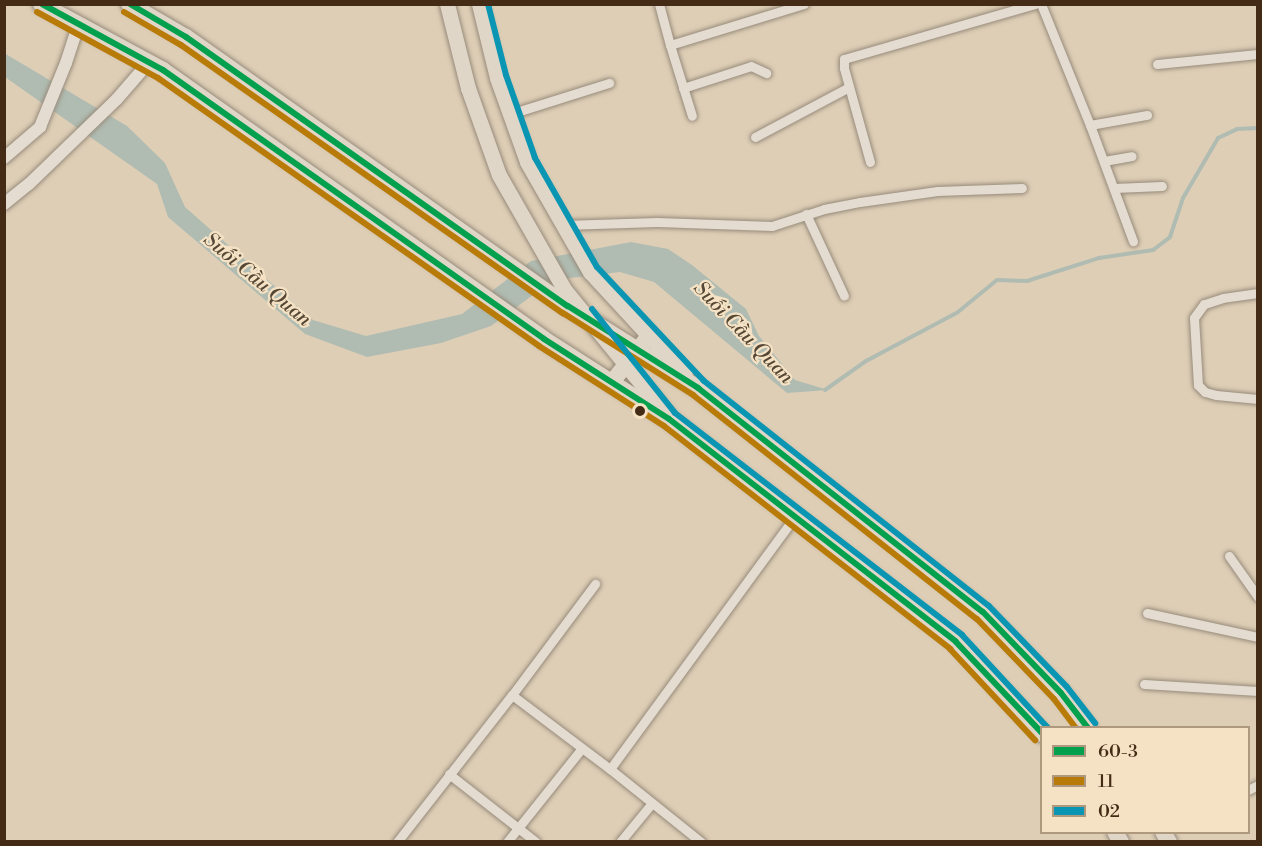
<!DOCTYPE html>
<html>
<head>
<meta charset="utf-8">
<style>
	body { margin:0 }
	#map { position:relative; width:1262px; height:846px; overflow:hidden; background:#deceb6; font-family:"Libre Bodoni",serif }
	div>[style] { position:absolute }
	.water>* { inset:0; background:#b0bcb2 }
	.stream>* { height:4px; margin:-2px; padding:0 2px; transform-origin:2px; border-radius:2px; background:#b0bcb2 }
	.roads { filter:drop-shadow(0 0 2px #978b7b) drop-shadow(0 0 2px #978b7b) }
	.minor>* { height:9px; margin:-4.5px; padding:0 4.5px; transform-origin:4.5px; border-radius:4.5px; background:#e4dcd0 }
	.tertiary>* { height:12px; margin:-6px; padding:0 6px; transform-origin:6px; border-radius:6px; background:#e4dcd0 }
	.primary>* { height:15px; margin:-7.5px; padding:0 7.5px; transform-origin:7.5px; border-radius:7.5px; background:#e0d6c8 }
	.trunk>* { height:16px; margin:-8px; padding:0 8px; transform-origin:8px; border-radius:8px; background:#e0d6c8 }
	.bus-1>* { height:6px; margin:-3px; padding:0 3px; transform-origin:3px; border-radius:3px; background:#03a04e }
	.bus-2>* { height:6px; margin:-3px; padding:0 3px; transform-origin:3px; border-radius:3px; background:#b87b08 }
	.bus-3>* { height:6px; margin:-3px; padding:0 3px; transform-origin:3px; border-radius:3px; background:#0a96b2 }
	.dots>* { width:16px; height:16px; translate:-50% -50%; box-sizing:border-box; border:3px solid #f5e2c4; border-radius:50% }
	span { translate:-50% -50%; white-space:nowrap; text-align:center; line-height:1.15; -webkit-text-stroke:4.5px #f5e2c4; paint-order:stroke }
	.water-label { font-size:20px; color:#554735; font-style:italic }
	.frame { position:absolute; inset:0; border:6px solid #432b16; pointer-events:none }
	.legend { position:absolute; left:1040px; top:726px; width:210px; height:108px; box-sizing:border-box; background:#f5e2c4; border:2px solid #ae997e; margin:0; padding:8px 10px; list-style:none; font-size:18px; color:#432b16 }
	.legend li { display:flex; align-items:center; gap:12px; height:30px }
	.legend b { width:30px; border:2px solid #ae997e }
</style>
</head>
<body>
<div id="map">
	<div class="water">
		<i style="clip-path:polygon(4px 53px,127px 126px,165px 163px,185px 207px,313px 320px,366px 336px,462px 314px,531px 261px,631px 242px,668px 249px,692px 265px,746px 309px,759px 336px,795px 380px,828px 390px,787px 393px,654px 282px,620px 272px,553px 280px,491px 326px,441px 343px,367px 357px,305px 334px,168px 217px,157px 184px,5px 77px)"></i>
	</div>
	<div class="stream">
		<i style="left:825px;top:390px;width:50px;rotate:-35.3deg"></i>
		<i style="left:866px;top:361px;width:104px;rotate:-28deg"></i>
		<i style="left:958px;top:312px;width:50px;rotate:-39.4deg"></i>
		<i style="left:997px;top:280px;width:30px;rotate:2deg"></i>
		<i style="left:1027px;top:281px;width:76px;rotate:-17.7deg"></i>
		<i style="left:1099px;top:258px;width:55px;rotate:-8.4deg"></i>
		<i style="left:1153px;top:250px;width:21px;rotate:-37deg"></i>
		<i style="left:1170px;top:237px;width:41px;rotate:-71.6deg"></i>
		<i style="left:1183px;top:198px;width:69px;rotate:-59.7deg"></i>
		<i style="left:1218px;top:138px;width:21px;rotate:-25deg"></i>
		<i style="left:1237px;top:129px;width:21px;rotate:-3deg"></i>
	</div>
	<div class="roads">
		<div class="minor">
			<i style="left:659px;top:4px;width:42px;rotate:75deg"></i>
			<i style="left:670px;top:45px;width:140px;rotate:-17deg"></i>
			<i style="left:1041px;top:4px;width:131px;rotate:68deg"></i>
			<i style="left:1090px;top:125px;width:124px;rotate:69.7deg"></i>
			<i style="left:670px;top:45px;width:74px;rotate:72.8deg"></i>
			<i style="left:1157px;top:64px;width:101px;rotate:-5.7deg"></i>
			<i style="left:683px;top:88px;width:71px;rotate:-17.9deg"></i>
			<i style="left:751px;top:66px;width:17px;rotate:25deg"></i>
			<i style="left:510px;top:114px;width:104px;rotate:-17.4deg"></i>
			<i style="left:1090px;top:125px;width:58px;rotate:-10deg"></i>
			<i style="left:755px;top:137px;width:106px;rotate:-28deg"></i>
			<i style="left:1104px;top:161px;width:28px;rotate:-10deg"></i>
			<i style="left:870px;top:162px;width:98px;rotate:-105.5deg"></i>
			<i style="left:844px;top:68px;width:9px;rotate:-90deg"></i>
			<i style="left:844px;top:59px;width:199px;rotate:-16.1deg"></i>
			<i style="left:1114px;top:188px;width:48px;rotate:-2.4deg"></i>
			<i style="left:806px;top:214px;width:90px;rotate:65.1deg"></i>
			<i style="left:563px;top:225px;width:94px;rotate:-1.8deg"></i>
			<i style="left:657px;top:222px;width:115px;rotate:2deg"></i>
			<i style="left:772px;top:226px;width:55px;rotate:-18.1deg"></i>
			<i style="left:824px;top:209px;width:37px;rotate:-11deg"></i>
			<i style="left:860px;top:202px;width:78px;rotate:-8.1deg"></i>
			<i style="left:937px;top:191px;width:85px;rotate:-2deg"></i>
			<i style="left:1258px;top:293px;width:35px;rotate:172deg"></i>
			<i style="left:1223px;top:298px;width:20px;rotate:162deg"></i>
			<i style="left:1204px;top:304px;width:17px;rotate:126deg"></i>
			<i style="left:1194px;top:318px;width:67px;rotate:86.6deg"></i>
			<i style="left:1198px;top:385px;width:10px;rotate:45deg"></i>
			<i style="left:1205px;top:392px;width:11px;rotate:15deg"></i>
			<i style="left:1216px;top:395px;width:42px;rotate:5.4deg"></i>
			<i style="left:1229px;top:556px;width:50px;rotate:54.7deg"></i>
			<i style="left:1147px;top:613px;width:114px;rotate:12.2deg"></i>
			<i style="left:1144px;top:684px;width:114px;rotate:3.5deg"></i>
			<i style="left:512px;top:695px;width:139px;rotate:-53.2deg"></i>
			<i style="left:610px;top:769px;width:117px;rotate:38.7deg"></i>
			<i style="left:449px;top:774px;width:110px;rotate:38deg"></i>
			<i style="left:1248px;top:790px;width:11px;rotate:-27deg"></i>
			<i style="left:397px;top:842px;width:187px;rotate:-52deg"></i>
			<i style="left:512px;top:695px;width:123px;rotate:37.1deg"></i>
			<i style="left:610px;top:769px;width:313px;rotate:-53.8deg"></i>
			<i style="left:507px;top:842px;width:120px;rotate:-51.4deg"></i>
			<i style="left:620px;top:842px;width:50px;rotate:-50.6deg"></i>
		</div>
		<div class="tertiary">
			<i style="left:4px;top:158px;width:48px;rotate:-40.7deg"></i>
			<i style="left:40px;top:127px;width:69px;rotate:-67.9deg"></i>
			<i style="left:66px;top:63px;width:42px;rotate:-72deg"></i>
			<i style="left:4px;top:204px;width:32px;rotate:-39deg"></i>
			<i style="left:29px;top:184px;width:122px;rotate:-44deg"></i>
			<i style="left:117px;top:99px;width:49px;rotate:-49.1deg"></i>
		</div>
		<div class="primary">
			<i style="left:447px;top:4px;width:87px;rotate:76deg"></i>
			<i style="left:468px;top:88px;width:92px;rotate:70.4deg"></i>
			<i style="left:499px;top:175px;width:131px;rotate:60.3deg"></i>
			<i style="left:564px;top:289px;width:161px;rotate:50.8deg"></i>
			<i style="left:479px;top:4px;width:76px;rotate:76.3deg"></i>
			<i style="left:497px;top:78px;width:89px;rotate:70.3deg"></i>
			<i style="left:527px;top:162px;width:127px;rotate:60.2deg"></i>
			<i style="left:590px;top:272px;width:140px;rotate:47.3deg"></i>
		</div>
		<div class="trunk">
			<i style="left:41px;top:4px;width:139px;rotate:28.4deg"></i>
			<i style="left:163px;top:70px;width:466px;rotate:35.2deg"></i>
			<i style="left:544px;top:339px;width:148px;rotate:32.6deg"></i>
			<i style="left:669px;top:419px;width:363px;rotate:37.8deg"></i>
			<i style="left:956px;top:642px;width:126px;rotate:46.9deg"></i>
			<i style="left:129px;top:4px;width:66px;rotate:30.1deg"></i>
			<i style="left:186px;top:37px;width:467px;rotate:35.2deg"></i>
			<i style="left:568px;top:306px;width:154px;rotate:32.2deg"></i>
			<i style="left:698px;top:388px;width:362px;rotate:38.2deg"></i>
			<i style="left:983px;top:612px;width:112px;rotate:46.1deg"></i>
			<i style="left:1061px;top:693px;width:44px;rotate:52.4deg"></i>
			<i style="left:612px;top:382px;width:58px;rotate:-51.3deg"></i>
			<i style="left:1115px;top:832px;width:12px;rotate:59deg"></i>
			<i style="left:1163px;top:832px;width:12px;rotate:59deg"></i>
		</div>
	</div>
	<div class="bus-1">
		<i style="left:42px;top:4px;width:138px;rotate:28.6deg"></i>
		<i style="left:163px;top:70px;width:466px;rotate:35.2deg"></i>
		<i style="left:544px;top:339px;width:148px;rotate:32.6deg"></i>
		<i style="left:669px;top:419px;width:363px;rotate:37.8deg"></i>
		<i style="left:956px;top:642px;width:125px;rotate:46.6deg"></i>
		<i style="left:130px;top:4px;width:65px;rotate:30.5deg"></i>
		<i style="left:186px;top:37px;width:467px;rotate:35.2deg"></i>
		<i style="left:568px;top:306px;width:154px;rotate:32.2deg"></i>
		<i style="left:698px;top:388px;width:362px;rotate:38.2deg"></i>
		<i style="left:983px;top:612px;width:112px;rotate:46.1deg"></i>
		<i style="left:1061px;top:693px;width:44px;rotate:52.4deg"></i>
	</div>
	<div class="bus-2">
		<i style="left:37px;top:12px;width:138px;rotate:28.6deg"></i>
		<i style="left:158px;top:78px;width:466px;rotate:35.1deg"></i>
		<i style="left:539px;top:346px;width:148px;rotate:32.6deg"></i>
		<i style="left:664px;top:426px;width:363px;rotate:37.9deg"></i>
		<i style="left:950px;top:649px;width:125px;rotate:47deg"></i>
		<i style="left:124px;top:12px;width:66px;rotate:30.1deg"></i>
		<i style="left:181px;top:45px;width:467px;rotate:35.1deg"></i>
		<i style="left:563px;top:313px;width:154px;rotate:32.2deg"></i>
		<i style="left:693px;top:395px;width:362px;rotate:38.3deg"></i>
		<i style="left:977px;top:619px;width:111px;rotate:46.1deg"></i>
		<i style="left:1054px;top:699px;width:36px;rotate:53deg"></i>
	</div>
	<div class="bus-3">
		<i style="left:488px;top:4px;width:73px;rotate:75.8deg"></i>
		<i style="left:506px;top:75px;width:88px;rotate:70.7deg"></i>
		<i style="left:535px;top:158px;width:125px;rotate:60.4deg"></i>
		<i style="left:597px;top:267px;width:156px;rotate:46.8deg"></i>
		<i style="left:704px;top:381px;width:363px;rotate:38.3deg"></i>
		<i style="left:989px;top:606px;width:112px;rotate:46.1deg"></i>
		<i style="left:1067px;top:687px;width:46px;rotate:52.1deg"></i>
		<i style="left:592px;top:309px;width:133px;rotate:51.4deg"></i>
		<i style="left:675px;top:413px;width:363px;rotate:37.7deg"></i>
		<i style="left:962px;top:635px;width:127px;rotate:47.2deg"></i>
	</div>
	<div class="dots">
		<i style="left:640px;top:411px;background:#432b16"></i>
	</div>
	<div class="water-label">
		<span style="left:257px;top:280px;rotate:40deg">Suối Cầu Quan</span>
		<span style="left:743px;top:333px;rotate:46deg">Suối Cầu Quan</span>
	</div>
	<div class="frame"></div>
	<ul class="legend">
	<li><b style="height:8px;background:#03a04e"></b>60-3</li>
	<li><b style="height:8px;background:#b87b08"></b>11</li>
	<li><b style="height:8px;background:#0a96b2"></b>02</li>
	</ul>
</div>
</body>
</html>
